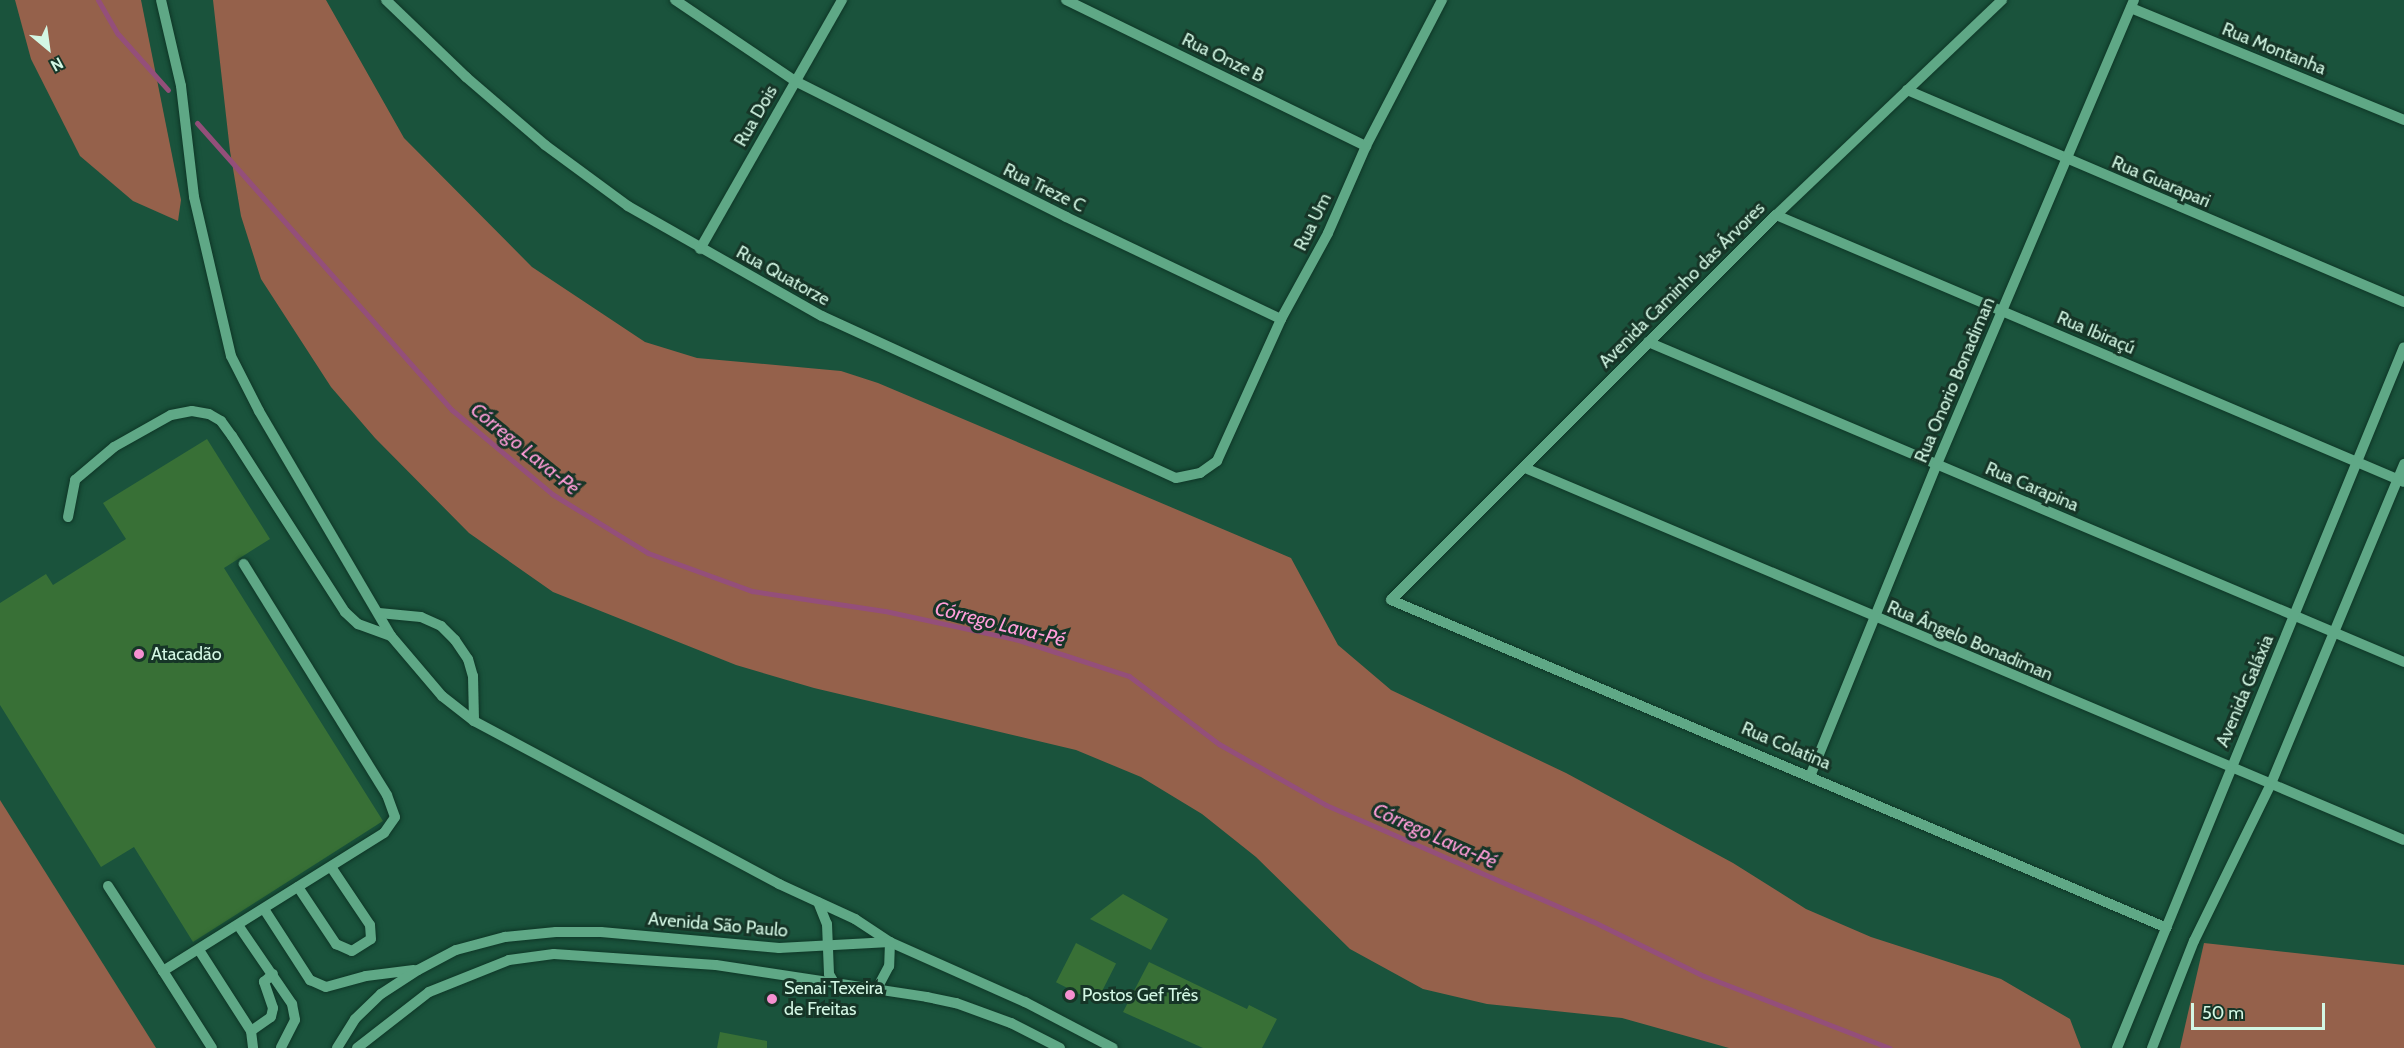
<!DOCTYPE html>
<html>
<head>
<meta charset="utf-8">
<style>
	body { margin:0 }
	#map { position:relative; width:2404px; height:1048px; overflow:hidden; background:#1a533c; font-family:Cabin,sans-serif }
	div>[style] { position:absolute }
	.green>* { inset:0; background:#95614b }
	.stream>* { height:5px; margin:-2.5px; padding:0 2.5px; transform-origin:2.5px; border-radius:2.5px; background:#944f7a }
	.building>* { inset:0; background:#387036; transform-origin:0 0 }
	.roads { filter:drop-shadow(0 0 2px #0e3626) drop-shadow(0 0 2px #0e3626) }
	.minor>* { height:10px; margin:-5px; padding:0 5px; transform-origin:5px; border-radius:5px; background:#5fa886 }
	.dots>* { width:16px; height:16px; translate:-50% -50%; box-sizing:border-box; border:3px solid #163527; border-radius:50% }
	span { translate:-50% -50%; white-space:nowrap; text-align:center; line-height:1.15; -webkit-text-stroke:6px #163527; paint-order:stroke }
	.street-label { font-size:18px; color:#d3f7e4 }
	.poi-label { font-size:18px; color:#d3f7e4 }
	.left { translate:0 -50%; text-align:left }
	.water-label { font-size:20px; color:#ff9dd9; font-style:italic }
	.north { position:absolute; left:18px; top:18px; width:60px; height:60px; -webkit-text-stroke:4px #163527; paint-order:stroke; rotate:151deg; font-size:16px; font-weight:700; line-height:24px; text-align:center; color:#d3f7e4 }
	.north::after { content:''; display:block; margin:auto; width:21px; height:27px; background:#d3f7e4; clip-path:polygon(50% 0,100% 100%,50% 72%,0 100%) }
	.scale { position:absolute; left:2191px; top:1003px; width:134px; height:27px; box-sizing:border-box; border:3px solid #d3f7e4; border-top:0; padding-left:8px; font-size:18px; line-height:21px; white-space:nowrap; color:#d3f7e4; -webkit-text-stroke:4px #163527; paint-order:stroke }
</style>
</head>
<body>
<div id="map">
	<div class="green">
		<i style="clip-path:polygon(15px 0,141px 0,181px 200px,178px 221px,133px 201px,80px 156px,31px 59px)"></i>
		<i style="clip-path:polygon(213px 0,326px 0,404px 138px,532px 267px,645px 342px,697px 358px,841px 371px,878px 383px,1291px 558px,1338px 645px,1391px 690px,1566px 773px,1733px 863px,1806px 909px,1871px 937px,2001px 979px,2070px 1019px,2081px 1048px,1729px 1048px,1622px 1018px,1487px 1004px,1423px 989px,1350px 949px,1256px 857px,1202px 814px,1141px 777px,1076px 750px,814px 688px,736px 665px,553px 592px,469px 533px,375px 438px,331px 387px,261px 279px,241px 216px,230px 151px)"></i>
		<i style="clip-path:polygon(0 800px,156px 1048px,0 1048px)"></i>
		<i style="clip-path:polygon(2204px 943px,2404px 965px,2404px 1048px,2180px 1048px)"></i>
	</div>
	<div class="stream">
		<i style="left:98px;top:0;width:39px;rotate:60deg"></i>
		<i style="left:118px;top:34px;width:75px;rotate:48.2deg"></i>
		<i style="left:197px;top:123px;width:384px;rotate:48.4deg"></i>
		<i style="left:452px;top:410px;width:131px;rotate:40deg"></i>
		<i style="left:552px;top:494px;width:113px;rotate:31.6deg"></i>
		<i style="left:648px;top:553px;width:111px;rotate:20.1deg"></i>
		<i style="left:752px;top:591px;width:134px;rotate:8.6deg"></i>
		<i style="left:885px;top:611px;width:133px;rotate:12.2deg"></i>
		<i style="left:1015px;top:639px;width:120px;rotate:18deg"></i>
		<i style="left:1129px;top:676px;width:113px;rotate:37.1deg"></i>
		<i style="left:1219px;top:744px;width:123px;rotate:29.7deg"></i>
		<i style="left:1326px;top:805px;width:290px;rotate:23.6deg"></i>
		<i style="left:1592px;top:921px;width:125px;rotate:26.2deg"></i>
		<i style="left:1704px;top:976px;width:199px;rotate:21.2deg"></i>
	</div>
	<div class="building">
		<i style="clip-path:polygon(207px 439px,270px 539px,224px 568px,383px 821px,193px 942px,134px 847px,101px 867px,0 705px,0 603px,46px 574px,53px 585px,126px 539px,103px 503px)"></i>
		<i style="clip-path:polygon(1123px 894px,1168px 919px,1151px 950px,1090px 919px)"></i>
		<i style="left:1076px;top:943px;width:45px;height:44px;rotate:27deg"></i>
		<i style="clip-path:polygon(1149px 962px,1247px 1009px,1249px 1005px,1277px 1019px,1262px 1048px,1203px 1048px,1123px 1012px)"></i>
		<i style="clip-path:polygon(720px 1032px,767px 1041px,767px 1048px,717px 1048px)"></i>
	</div>
	<div class="roads">
		<div class="minor">
			<i style="left:161px;top:0;width:88px;rotate:76.9deg"></i>
			<i style="left:181px;top:86px;width:112px;rotate:83.3deg"></i>
			<i style="left:194px;top:197px;width:163px;rotate:76.9deg"></i>
			<i style="left:231px;top:356px;width:62px;rotate:63deg"></i>
			<i style="left:259px;top:411px;width:261px;rotate:59.6deg"></i>
			<i style="left:391px;top:636px;width:79px;rotate:49.6deg"></i>
			<i style="left:442px;top:696px;width:41px;rotate:38deg"></i>
			<i style="left:474px;top:721px;width:346px;rotate:28.1deg"></i>
			<i style="left:779px;top:884px;width:84px;rotate:24.7deg"></i>
			<i style="left:855px;top:919px;width:42px;rotate:33.3deg"></i>
			<i style="left:890px;top:942px;width:24px;rotate:92deg"></i>
			<i style="left:889px;top:966px;width:26px;rotate:118deg"></i>
			<i style="left:386px;top:0;width:111px;rotate:43.9deg"></i>
			<i style="left:466px;top:77px;width:104px;rotate:40.7deg"></i>
			<i style="left:545px;top:145px;width:103px;rotate:36.3deg"></i>
			<i style="left:628px;top:206px;width:223px;rotate:29.6deg"></i>
			<i style="left:822px;top:316px;width:389px;rotate:24.6deg"></i>
			<i style="left:1176px;top:478px;width:25px;rotate:-12deg"></i>
			<i style="left:1200px;top:473px;width:21px;rotate:-35deg"></i>
			<i style="left:1217px;top:461px;width:156px;rotate:-65.7deg"></i>
			<i style="left:1281px;top:319px;width:98px;rotate:-61.3deg"></i>
			<i style="left:1328px;top:233px;width:95px;rotate:-66.4deg"></i>
			<i style="left:1366px;top:146px;width:165px;rotate:-62.5deg"></i>
			<i style="left:675px;top:0;width:145px;rotate:34deg"></i>
			<i style="left:795px;top:81px;width:303px;rotate:26.6deg"></i>
			<i style="left:1066px;top:217px;width:238px;rotate:25.4deg"></i>
			<i style="left:1066px;top:0;width:334px;rotate:26deg"></i>
			<i style="left:2002px;top:0;width:312px;rotate:136.4deg"></i>
			<i style="left:1776px;top:215px;width:544px;rotate:135deg"></i>
			<i style="left:1391px;top:600px;width:842px;rotate:22.91deg"></i>
			<i style="left:2131px;top:8px;width:295px;rotate:22.3deg"></i>
			<i style="left:1907px;top:90px;width:540px;rotate:23.1deg"></i>
			<i style="left:1776px;top:215px;width:682px;rotate:23.03deg"></i>
			<i style="left:700px;top:249px;width:287px;rotate:-60.3deg"></i>
			<i style="left:1648px;top:342px;width:821px;rotate:22.94deg"></i>
			<i style="left:1525px;top:468px;width:954px;rotate:22.94deg"></i>
			<i style="left:68px;top:517px;width:38px;rotate:-79deg"></i>
			<i style="left:75px;top:480px;width:51px;rotate:-40.2deg"></i>
			<i style="left:114px;top:447px;width:65px;rotate:-29.3deg"></i>
			<i style="left:171px;top:415px;width:21px;rotate:-11deg"></i>
			<i style="left:192px;top:411px;width:17px;rotate:10deg"></i>
			<i style="left:209px;top:414px;width:14px;rotate:30deg"></i>
			<i style="left:221px;top:421px;width:19px;rotate:54deg"></i>
			<i style="left:232px;top:436px;width:209px;rotate:57.3deg"></i>
			<i style="left:345px;top:612px;width:18px;rotate:43deg"></i>
			<i style="left:358px;top:624px;width:35px;rotate:20deg"></i>
			<i style="left:379px;top:613px;width:42px;rotate:5.4deg"></i>
			<i style="left:421px;top:617px;width:22px;rotate:24deg"></i>
			<i style="left:441px;top:626px;width:20px;rotate:45deg"></i>
			<i style="left:455px;top:640px;width:23px;rotate:56deg"></i>
			<i style="left:468px;top:659px;width:18px;rotate:74deg"></i>
			<i style="left:473px;top:676px;width:45px;rotate:88.7deg"></i>
			<i style="left:1811px;top:774px;width:335px;rotate:-67.9deg"></i>
			<i style="left:1937px;top:464px;width:504px;rotate:-67deg"></i>
			<i style="left:108px;top:886px;width:101px;rotate:57.1deg"></i>
			<i style="left:163px;top:971px;width:261px;rotate:-32deg"></i>
			<i style="left:384px;top:833px;width:19px;rotate:-55deg"></i>
			<i style="left:395px;top:817px;width:23px;rotate:-110deg"></i>
			<i style="left:387px;top:795px;width:272px;rotate:-121.8deg"></i>
			<i style="left:298px;top:887px;width:69px;rotate:56.3deg"></i>
			<i style="left:336px;top:944px;width:17px;rotate:24deg"></i>
			<i style="left:352px;top:951px;width:22px;rotate:-32deg"></i>
			<i style="left:371px;top:939px;width:14px;rotate:-94deg"></i>
			<i style="left:370px;top:925px;width:70px;rotate:-123.9deg"></i>
			<i style="left:818px;top:902px;width:24px;rotate:68deg"></i>
			<i style="left:827px;top:924px;width:50px;rotate:87.7deg"></i>
			<i style="left:829px;top:974px;width:14px;rotate:60deg"></i>
			<i style="left:264px;top:909px;width:85px;rotate:57.1deg"></i>
			<i style="left:310px;top:980px;width:17px;rotate:24deg"></i>
			<i style="left:326px;top:987px;width:41px;rotate:-15.4deg"></i>
			<i style="left:366px;top:976px;width:48px;rotate:-7.1deg"></i>
			<i style="left:238px;top:925px;width:96px;rotate:55.6deg"></i>
			<i style="left:292px;top:1004px;width:16px;rotate:79deg"></i>
			<i style="left:295px;top:1020px;width:31px;rotate:117deg"></i>
			<i style="left:199px;top:950px;width:96px;rotate:57.3deg"></i>
			<i style="left:251px;top:1031px;width:17px;rotate:83deg"></i>
			<i style="left:163px;top:971px;width:91px;rotate:57.5deg"></i>
			<i style="left:251px;top:1031px;width:24px;rotate:-35deg"></i>
			<i style="left:271px;top:1017px;width:9px;rotate:-77deg"></i>
			<i style="left:273px;top:1008px;width:28px;rotate:-109deg"></i>
			<i style="left:264px;top:982px;width:12px;rotate:-42deg"></i>
			<i style="left:337px;top:1048px;width:34px;rotate:-58deg"></i>
			<i style="left:355px;top:1019px;width:36px;rotate:-44deg"></i>
			<i style="left:381px;top:994px;width:44px;rotate:-33deg"></i>
			<i style="left:418px;top:970px;width:43px;rotate:-27.8deg"></i>
			<i style="left:456px;top:950px;width:51px;rotate:-14.9deg"></i>
			<i style="left:505px;top:937px;width:51px;rotate:-5.6deg"></i>
			<i style="left:556px;top:932px;width:45px"></i>
			<i style="left:601px;top:932px;width:179px;rotate:5.1deg"></i>
			<i style="left:779px;top:948px;width:111px;rotate:-3.1deg"></i>
			<i style="left:890px;top:942px;width:148px;rotate:24deg"></i>
			<i style="left:1025px;top:1002px;width:99px;rotate:27.6deg"></i>
			<i style="left:357px;top:1048px;width:91px;rotate:-37.9deg"></i>
			<i style="left:429px;top:992px;width:86px;rotate:-21.8deg"></i>
			<i style="left:509px;top:960px;width:45px;rotate:-7.6deg"></i>
			<i style="left:554px;top:954px;width:162px;rotate:3.9deg"></i>
			<i style="left:716px;top:965px;width:213px;rotate:8.6deg"></i>
			<i style="left:927px;top:997px;width:30px;rotate:12deg"></i>
			<i style="left:956px;top:1003px;width:59px;rotate:20deg"></i>
			<i style="left:1011px;top:1023px;width:55px;rotate:27deg"></i>
			<i style="left:2117px;top:1048px;width:757px;rotate:-67.74deg"></i>
			<i style="left:2152px;top:1048px;width:115px;rotate:-68.6deg"></i>
			<i style="left:2194px;top:941px;width:173px;rotate:-63.9deg"></i>
			<i style="left:2270px;top:786px;width:349px;rotate:-67.4deg"></i>
		</div>
	</div>
	<div class="dots">
		<i style="left:139px;top:654px;background:#f690d0"></i>
		<i style="left:1070px;top:995px;background:#f690d0"></i>
		<i style="left:772px;top:999px;background:#f690d0"></i>
	</div>
	<div class="street-label">
		<span style="left:2274px;top:49px;rotate:22deg">Rua Montanha</span>
		<span style="left:1223px;top:58px;rotate:26deg">Rua Onze B</span>
		<span style="left:756px;top:116px;rotate:-60deg">Rua Dois</span>
		<span style="left:2161px;top:182px;rotate:23deg">Rua Guarapari</span>
		<span style="left:1044px;top:188px;rotate:26deg">Rua Treze C</span>
		<span style="left:1313px;top:222px;rotate:-64deg">Rua Um</span>
		<span style="left:783px;top:276px;rotate:29deg">Rua Quatorze</span>
		<span style="left:1682px;top:285px;rotate:-45deg">Avenida Caminho das Árvores</span>
		<span style="left:2096px;top:333px;rotate:23deg">Rua Ibiraçú</span>
		<span style="left:1955px;top:380px;rotate:-67deg">Rua Onorio Bonadiman</span>
		<span style="left:2032px;top:487px;rotate:23deg">Rua Carapina</span>
		<span style="left:1970px;top:641px;rotate:23deg">Rua Ângelo Bonadiman</span>
		<span style="left:2245px;top:691px;rotate:-67deg">Avenida Galáxia</span>
		<span style="left:1786px;top:746px;rotate:23deg">Rua Colatina</span>
		<span style="left:718px;top:925px;rotate:5deg">Avenida São Paulo</span>
	</div>
	<div class="poi-label">
		<span class="left" style="left:151px;top:654px">Atacadão</span>
		<span class="left" style="left:784px;top:999px">Senai Texeira<br>de Freitas</span>
		<span class="left" style="left:1082px;top:995px">Postos Gef Três</span>
	</div>
	<div class="water-label">
		<span style="left:525px;top:449px;rotate:39deg">Córrego Lava-Pé</span>
		<span style="left:1000px;top:624px;rotate:14deg">Córrego Lava-Pé</span>
		<span style="left:1435px;top:836px;rotate:24deg">Córrego Lava-Pé</span>
	</div>
	<div class="north">N</div>
	<div class="scale">50 m</div>
</div>
</body>
</html>
